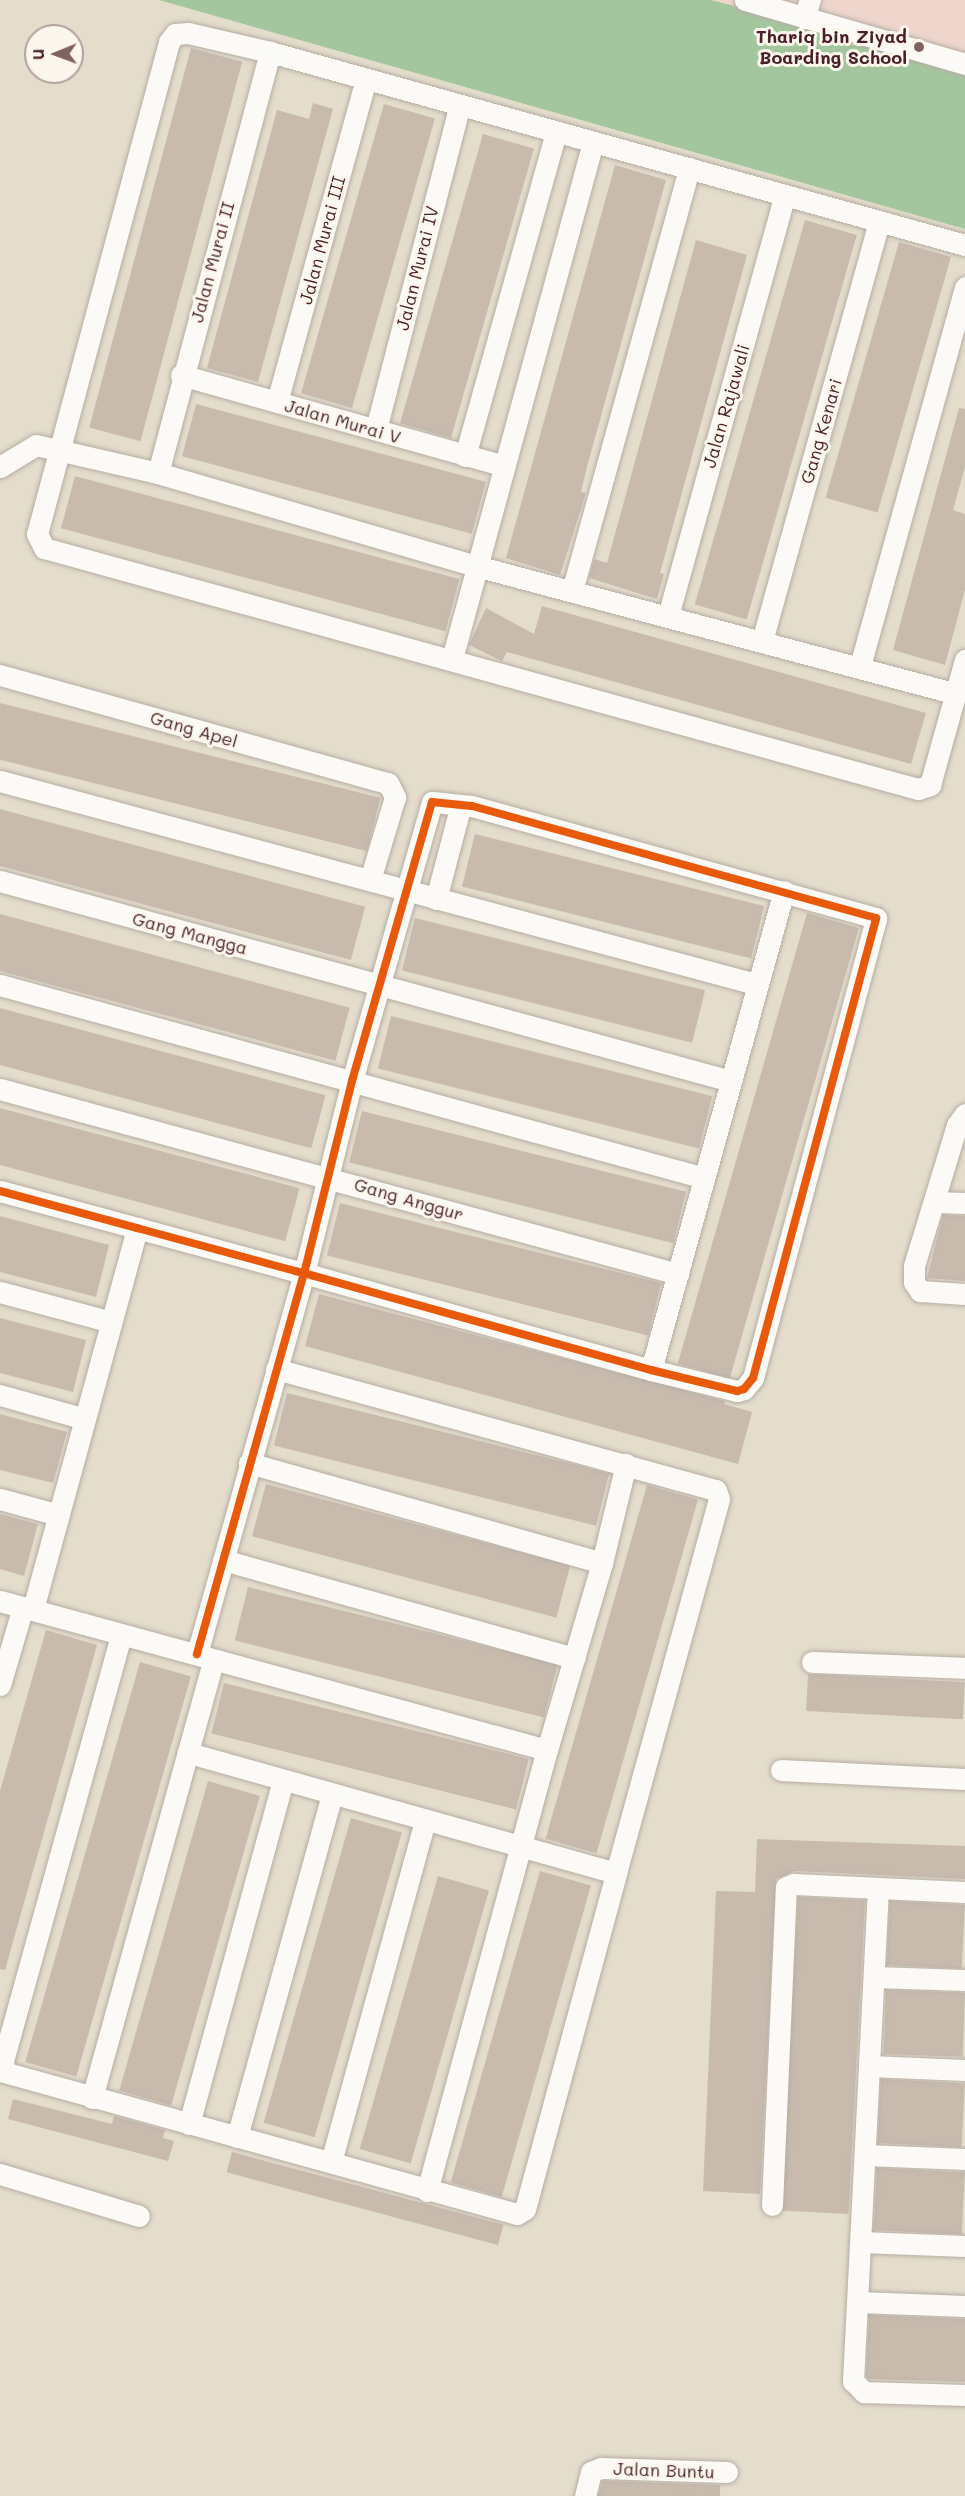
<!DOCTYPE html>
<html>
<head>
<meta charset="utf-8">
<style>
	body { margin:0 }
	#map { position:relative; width:965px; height:2496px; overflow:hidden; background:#e4ddcc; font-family:Mali,sans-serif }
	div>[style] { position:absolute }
	.built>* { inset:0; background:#eed6cd }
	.forest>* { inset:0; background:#a4c69e }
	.building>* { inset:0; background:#c8bbae; transform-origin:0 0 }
	.roads { filter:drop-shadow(0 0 2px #b6ada3) drop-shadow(0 0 2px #b6ada3) }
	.minor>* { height:21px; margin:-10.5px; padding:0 10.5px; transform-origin:10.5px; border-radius:10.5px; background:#fbfaf7 }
	.cycleway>* { height:8px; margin:-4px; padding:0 4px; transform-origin:4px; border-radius:4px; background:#e8590c }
	.dots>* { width:16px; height:16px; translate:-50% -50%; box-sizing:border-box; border:3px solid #fbf7ec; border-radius:50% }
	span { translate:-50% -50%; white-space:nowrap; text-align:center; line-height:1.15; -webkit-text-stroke:6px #fbf7ec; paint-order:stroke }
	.poi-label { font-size:18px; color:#4a1f2b; font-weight:700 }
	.right { translate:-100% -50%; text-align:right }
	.street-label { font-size:18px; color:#4a1f2b }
	.north { position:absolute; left:24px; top:24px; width:60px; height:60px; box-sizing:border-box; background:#fbf7ec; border:2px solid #b4a19f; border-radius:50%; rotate:269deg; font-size:16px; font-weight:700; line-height:24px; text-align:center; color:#4a1f2b }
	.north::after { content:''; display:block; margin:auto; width:21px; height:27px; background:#806263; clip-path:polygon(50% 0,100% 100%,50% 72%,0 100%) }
</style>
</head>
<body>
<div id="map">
	<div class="built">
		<i style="clip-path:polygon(711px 0,965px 0,965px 75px,782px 18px)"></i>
	</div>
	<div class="forest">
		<i style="clip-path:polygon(159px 0,711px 0,782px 18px,965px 75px,965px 229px)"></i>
	</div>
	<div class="building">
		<i style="left:191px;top:48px;width:53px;height:393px;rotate:15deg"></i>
		<i style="clip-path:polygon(313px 103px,333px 109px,258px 382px,207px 368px,277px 110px,309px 119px)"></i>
		<i style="left:384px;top:104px;width:53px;height:301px;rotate:16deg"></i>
		<i style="left:483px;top:134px;width:53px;height:301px;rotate:16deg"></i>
		<i style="clip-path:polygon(615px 165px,666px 180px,587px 467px,581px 492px,586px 493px,560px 575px,506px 558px)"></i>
		<i style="left:805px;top:220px;width:54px;height:400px;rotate:16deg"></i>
		<i style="clip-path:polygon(696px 240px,747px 255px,660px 573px,664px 574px,657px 599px,589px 578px,594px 559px,607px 563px)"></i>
		<i style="left:899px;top:242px;width:54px;height:266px;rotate:16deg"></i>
		<i style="left:196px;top:404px;width:300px;height:54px;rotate:15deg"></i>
		<i style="clip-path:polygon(959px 408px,965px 409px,965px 467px,953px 510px,965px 514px,965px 590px,945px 665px,893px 650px)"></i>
		<i style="left:75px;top:476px;width:398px;height:54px;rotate:15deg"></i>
		<i style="clip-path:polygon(542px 606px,926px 713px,911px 764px,507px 652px,502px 661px,469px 645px,486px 608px,534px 634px)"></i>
		<i style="left:0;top:703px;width:392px;height:55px;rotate:14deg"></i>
		<i style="left:0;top:809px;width:378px;height:55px;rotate:15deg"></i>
		<i style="left:475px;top:834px;width:298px;height:54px;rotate:14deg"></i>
		<i style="left:807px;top:913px;width:54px;height:469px;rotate:16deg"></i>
		<i style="left:0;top:914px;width:362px;height:55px;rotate:15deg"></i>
		<i style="left:415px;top:918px;width:299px;height:54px;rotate:14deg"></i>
		<i style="left:0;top:1008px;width:337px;height:55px;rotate:15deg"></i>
		<i style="left:391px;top:1016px;width:331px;height:54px;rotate:14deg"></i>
		<i style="left:0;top:1108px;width:310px;height:55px;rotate:15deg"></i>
		<i style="left:362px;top:1111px;width:334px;height:53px;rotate:14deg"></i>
		<i style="left:340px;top:1203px;width:331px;height:54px;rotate:14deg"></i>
		<i style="clip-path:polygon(943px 1215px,965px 1216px,965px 1281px,927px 1278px)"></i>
		<i style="clip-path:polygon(0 1216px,109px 1245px,96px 1297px,0 1272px)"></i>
		<i style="clip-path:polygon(319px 1294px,725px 1401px,724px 1404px,752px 1412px,738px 1464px,305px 1346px)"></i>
		<i style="clip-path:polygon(0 1318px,86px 1340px,73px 1392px,0 1373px)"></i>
		<i style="left:287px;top:1393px;width:332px;height:54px;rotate:14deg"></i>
		<i style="clip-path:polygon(0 1414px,67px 1432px,53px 1483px,0 1470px)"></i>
		<i style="left:266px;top:1484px;width:315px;height:54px;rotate:15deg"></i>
		<i style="left:647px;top:1485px;width:53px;height:368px;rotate:16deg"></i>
		<i style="clip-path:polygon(0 1514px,38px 1524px,24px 1576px,0 1569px)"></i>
		<i style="left:248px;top:1587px;width:319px;height:55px;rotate:14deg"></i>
		<i style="clip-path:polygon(46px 1630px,97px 1645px,5px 1970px,0 1969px,0 1791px)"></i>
		<i style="left:140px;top:1662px;width:53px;height:416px;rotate:16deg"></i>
		<i style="left:808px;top:1674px;width:157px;height:37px;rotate:3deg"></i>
		<i style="left:224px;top:1683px;width:314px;height:52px;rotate:14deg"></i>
		<i style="left:208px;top:1781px;width:54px;height:322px;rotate:16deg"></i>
		<i style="left:351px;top:1818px;width:53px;height:317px;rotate:16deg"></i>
		<i style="clip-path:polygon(757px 1839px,965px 1846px,965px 1879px,795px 1871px,776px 1879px,760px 2194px,703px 2191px,716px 1891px,755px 1892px)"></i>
		<i style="left:540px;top:1871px;width:53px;height:324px;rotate:16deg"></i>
		<i style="left:438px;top:1876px;width:53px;height:284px;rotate:16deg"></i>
		<i style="left:798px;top:1897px;width:67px;height:314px;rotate:3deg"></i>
		<i style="left:890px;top:1901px;width:75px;height:64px;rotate:3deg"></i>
		<i style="left:886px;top:1990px;width:79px;height:64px;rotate:2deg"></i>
		<i style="left:881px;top:2079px;width:84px;height:64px;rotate:3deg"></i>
		<i style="clip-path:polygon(13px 2099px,112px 2124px,114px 2116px,165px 2130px,163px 2138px,174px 2141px,168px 2161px,8px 2119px)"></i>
		<i style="left:232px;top:2152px;width:281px;height:21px;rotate:15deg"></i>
		<i style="left:877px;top:2168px;width:88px;height:62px;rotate:3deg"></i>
		<i style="clip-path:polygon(869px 2315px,965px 2319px,965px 2382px,869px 2379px,866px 2376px)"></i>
		<i style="clip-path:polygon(603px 2481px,720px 2485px,720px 2496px,598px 2496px)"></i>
	</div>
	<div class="roads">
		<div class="minor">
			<i style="left:745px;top:0;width:229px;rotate:16.2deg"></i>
			<i style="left:804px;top:18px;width:19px;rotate:-72deg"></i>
			<i style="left:965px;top:245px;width:721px;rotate:-164.48deg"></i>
			<i style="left:270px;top:52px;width:84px;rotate:-167deg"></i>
			<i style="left:188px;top:33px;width:13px;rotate:176deg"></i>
			<i style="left:175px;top:34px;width:10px;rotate:127deg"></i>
			<i style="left:169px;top:42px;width:509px;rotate:105.02deg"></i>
			<i style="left:37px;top:534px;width:16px;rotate:63deg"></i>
			<i style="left:44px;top:548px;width:907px;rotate:15.42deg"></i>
			<i style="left:918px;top:789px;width:13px;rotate:-18deg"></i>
			<i style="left:930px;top:785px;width:130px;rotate:-74.4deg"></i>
			<i style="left:181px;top:375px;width:336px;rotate:15.7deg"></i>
			<i style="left:277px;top:402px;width:335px;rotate:-74.6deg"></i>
			<i style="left:376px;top:429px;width:333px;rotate:-75.5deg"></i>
			<i style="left:465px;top:456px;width:337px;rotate:-74.3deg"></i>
			<i style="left:0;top:467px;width:42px;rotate:-31.4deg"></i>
			<i style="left:36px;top:445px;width:125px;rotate:12.9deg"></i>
			<i style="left:158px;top:473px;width:331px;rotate:16.3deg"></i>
			<i style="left:476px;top:566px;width:497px;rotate:14.9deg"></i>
			<i style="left:158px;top:473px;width:436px;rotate:-75.1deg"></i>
			<i style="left:572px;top:591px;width:439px;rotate:-74.5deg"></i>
			<i style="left:668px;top:616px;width:437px;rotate:-74.5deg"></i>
			<i style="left:762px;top:641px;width:436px;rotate:-74.4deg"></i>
			<i style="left:452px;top:659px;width:536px;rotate:-74.74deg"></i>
			<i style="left:860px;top:666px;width:393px;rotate:-74.5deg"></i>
			<i style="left:0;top:675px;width:403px;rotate:15.6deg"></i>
			<i style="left:388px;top:783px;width:16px;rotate:63deg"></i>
			<i style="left:395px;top:797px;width:87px;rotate:106.8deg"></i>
			<i style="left:0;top:781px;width:783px;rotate:15.03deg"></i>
			<i style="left:0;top:881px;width:758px;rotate:15.3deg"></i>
			<i style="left:436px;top:899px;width:94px;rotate:-75.2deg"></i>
			<i style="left:0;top:985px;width:730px;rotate:15.33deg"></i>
			<i style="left:0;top:1089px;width:703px;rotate:15.26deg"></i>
			<i style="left:965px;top:1114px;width:14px;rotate:126deg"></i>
			<i style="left:957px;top:1125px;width:147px;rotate:107deg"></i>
			<i style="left:914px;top:1266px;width:16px;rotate:90deg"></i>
			<i style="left:914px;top:1282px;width:11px;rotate:56deg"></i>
			<i style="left:920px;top:1291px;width:45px;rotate:3.8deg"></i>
			<i style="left:0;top:1191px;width:142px;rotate:15.1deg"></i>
			<i style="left:137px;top:1228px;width:164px;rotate:15.2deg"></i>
			<i style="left:295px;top:1271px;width:9px;rotate:13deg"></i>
			<i style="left:304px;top:1273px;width:10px;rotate:17deg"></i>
			<i style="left:314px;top:1276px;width:350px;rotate:15.6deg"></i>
			<i style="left:651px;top:1370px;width:89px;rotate:13.7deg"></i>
			<i style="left:737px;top:1391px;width:7px;rotate:-16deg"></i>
			<i style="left:744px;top:1389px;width:14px;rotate:-51deg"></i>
			<i style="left:753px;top:1378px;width:476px;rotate:-75deg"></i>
			<i style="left:876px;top:918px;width:420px;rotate:-164.5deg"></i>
			<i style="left:471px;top:806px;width:39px;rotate:-174deg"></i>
			<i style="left:432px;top:802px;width:290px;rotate:106deg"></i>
			<i style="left:352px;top:1081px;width:198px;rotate:104deg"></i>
			<i style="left:304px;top:1273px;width:396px;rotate:105.7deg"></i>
			<i style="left:935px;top:1202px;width:30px;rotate:2deg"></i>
			<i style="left:0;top:1292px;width:115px;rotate:15.1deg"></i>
			<i style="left:276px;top:1369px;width:456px;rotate:15.4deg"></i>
			<i style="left:716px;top:1490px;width:9px;rotate:72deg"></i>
			<i style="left:719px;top:1499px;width:388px;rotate:105.4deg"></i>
			<i style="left:651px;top:1370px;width:497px;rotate:-74.5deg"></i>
			<i style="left:0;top:1395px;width:88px;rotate:15.8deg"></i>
			<i style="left:249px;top:1463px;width:367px;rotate:15.8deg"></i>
			<i style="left:0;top:1499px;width:61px;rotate:15.2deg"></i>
			<i style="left:223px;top:1560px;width:365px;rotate:15.6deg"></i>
			<i style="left:0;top:1601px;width:567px;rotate:15.24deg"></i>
			<i style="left:547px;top:1750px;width:195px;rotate:-73.6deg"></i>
			<i style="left:602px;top:1563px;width:102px;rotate:-76.4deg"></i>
			<i style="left:33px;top:1609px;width:395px;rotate:-74.7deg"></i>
			<i style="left:812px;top:1662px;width:153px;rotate:2.2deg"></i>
			<i style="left:0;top:1685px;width:81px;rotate:-73.6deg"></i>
			<i style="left:781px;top:1770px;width:184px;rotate:2.8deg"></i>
			<i style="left:878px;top:1888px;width:494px;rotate:92.9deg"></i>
			<i style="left:853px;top:2381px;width:16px;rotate:45deg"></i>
			<i style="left:864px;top:2392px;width:101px;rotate:1.7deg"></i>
			<i style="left:874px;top:1977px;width:91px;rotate:1.9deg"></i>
			<i style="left:869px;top:2066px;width:96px;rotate:2.4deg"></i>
			<i style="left:4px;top:2070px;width:9px;rotate:-96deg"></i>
			<i style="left:3px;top:2061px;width:441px;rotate:-74.5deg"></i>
			<i style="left:0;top:2071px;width:536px;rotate:15.46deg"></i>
			<i style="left:517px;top:2214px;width:9px;rotate:-32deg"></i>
			<i style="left:525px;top:2209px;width:348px;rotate:-74.8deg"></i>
			<i style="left:616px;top:1873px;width:445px;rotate:-164.3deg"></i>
			<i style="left:92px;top:2098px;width:453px;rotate:-74.5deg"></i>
			<i style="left:189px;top:2124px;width:356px;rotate:-74.7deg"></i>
			<i style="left:237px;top:2137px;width:356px;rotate:-74.5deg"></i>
			<i style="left:865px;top:2155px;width:100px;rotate:2.3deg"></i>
			<i style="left:331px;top:2162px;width:354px;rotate:-74.6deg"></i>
			<i style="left:0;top:2174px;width:145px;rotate:16.8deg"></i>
			<i style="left:427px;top:2191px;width:457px;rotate:-74.8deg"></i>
			<i style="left:772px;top:2205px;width:318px;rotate:-87.5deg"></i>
			<i style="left:786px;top:1887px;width:9px;rotate:-21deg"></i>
			<i style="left:794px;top:1884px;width:171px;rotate:2.7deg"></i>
			<i style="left:861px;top:2242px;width:104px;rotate:2.2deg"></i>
			<i style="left:859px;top:2302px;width:106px;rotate:2.2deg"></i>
			<i style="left:585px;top:2496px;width:25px;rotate:-76deg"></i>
			<i style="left:591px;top:2472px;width:11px;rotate:-22deg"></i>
			<i style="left:601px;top:2468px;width:126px;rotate:1.8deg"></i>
		</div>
	</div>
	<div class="cycleway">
		<i style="left:0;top:1191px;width:142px;rotate:15.1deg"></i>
		<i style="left:137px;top:1228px;width:164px;rotate:15.2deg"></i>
		<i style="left:295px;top:1271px;width:9px;rotate:13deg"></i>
		<i style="left:304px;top:1273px;width:10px;rotate:17deg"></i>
		<i style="left:314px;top:1276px;width:350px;rotate:15.6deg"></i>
		<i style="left:651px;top:1370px;width:89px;rotate:13.7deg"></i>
		<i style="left:737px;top:1391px;width:7px;rotate:-16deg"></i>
		<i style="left:744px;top:1389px;width:14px;rotate:-51deg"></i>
		<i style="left:753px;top:1378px;width:476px;rotate:-75deg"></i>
		<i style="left:876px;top:918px;width:420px;rotate:-164.5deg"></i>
		<i style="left:471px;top:806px;width:39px;rotate:-174deg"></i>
		<i style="left:432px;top:802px;width:290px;rotate:106deg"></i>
		<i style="left:352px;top:1081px;width:198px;rotate:104deg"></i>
		<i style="left:304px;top:1273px;width:396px;rotate:105.7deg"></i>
	</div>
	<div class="dots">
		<i style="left:919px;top:47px;background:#806263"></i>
	</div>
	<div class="poi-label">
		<span class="right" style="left:907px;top:47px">Thariq bin Ziyad<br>Boarding School</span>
	</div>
	<div class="street-label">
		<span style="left:322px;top:240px;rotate:-75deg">Jalan Murai III</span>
		<span style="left:212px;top:262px;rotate:-75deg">Jalan Murai II</span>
		<span style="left:417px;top:268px;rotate:-76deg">Jalan Murai IV</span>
		<span style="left:726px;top:406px;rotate:-74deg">Jalan Rajawali</span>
		<span style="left:343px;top:421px;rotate:16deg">Jalan Murai V</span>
		<span style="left:821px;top:431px;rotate:-74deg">Gang Kenari</span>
		<span style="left:194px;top:729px;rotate:16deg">Gang Apel</span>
		<span style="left:190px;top:933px;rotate:15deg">Gang Mangga</span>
		<span style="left:409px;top:1199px;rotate:16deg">Gang Anggur</span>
		<span style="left:664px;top:2470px;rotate:2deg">Jalan Buntu</span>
	</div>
	<div class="north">U</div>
</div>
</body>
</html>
